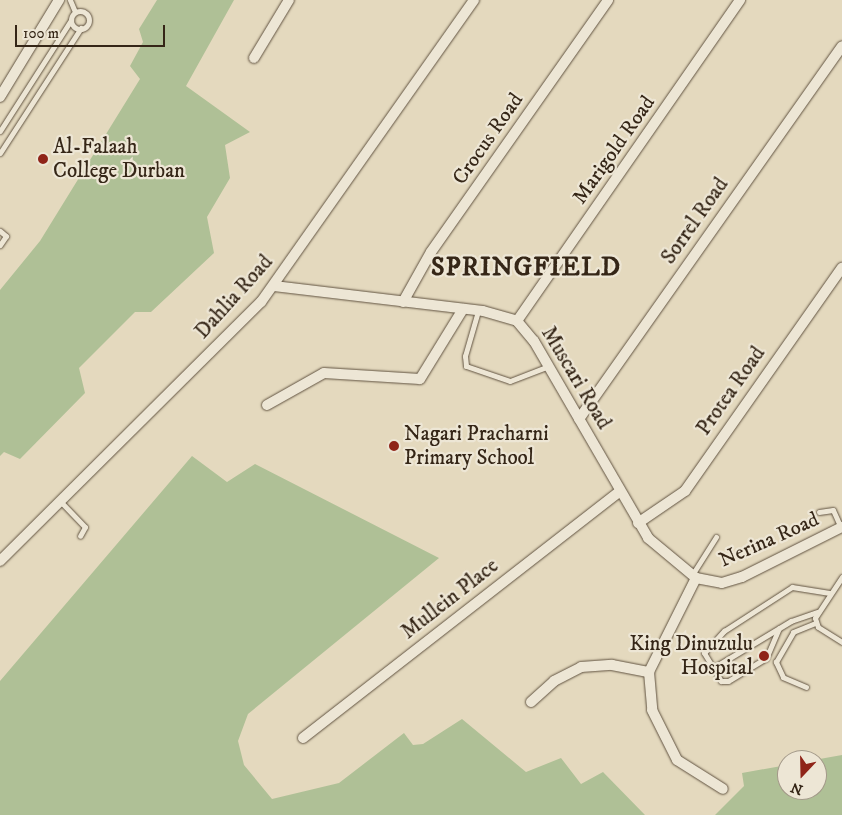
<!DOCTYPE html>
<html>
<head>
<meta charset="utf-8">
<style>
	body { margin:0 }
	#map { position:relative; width:842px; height:815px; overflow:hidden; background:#e4d9be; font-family:"IM FELL DW Pica",serif }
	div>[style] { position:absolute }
	.green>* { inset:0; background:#afc096 }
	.roads { filter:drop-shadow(0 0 1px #615341) drop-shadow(0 0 1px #615341) }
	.service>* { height:5px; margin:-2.5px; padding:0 2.5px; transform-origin:2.5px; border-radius:2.5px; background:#ede6d5 }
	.service>.ring { margin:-2.5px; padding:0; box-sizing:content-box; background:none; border:5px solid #ede6d5; border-radius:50% }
	.minor>* { height:10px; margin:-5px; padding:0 5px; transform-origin:5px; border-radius:5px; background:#ede6d5 }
	.dots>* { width:14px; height:14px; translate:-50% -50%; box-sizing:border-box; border:2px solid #ede6d5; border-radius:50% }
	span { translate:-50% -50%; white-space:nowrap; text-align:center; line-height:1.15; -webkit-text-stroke:4.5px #ede6d5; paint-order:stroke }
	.street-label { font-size:21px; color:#352617 }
	.poi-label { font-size:21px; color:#352617 }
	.left { translate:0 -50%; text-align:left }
	.right { translate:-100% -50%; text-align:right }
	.district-label { font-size:26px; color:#352617; font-weight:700; letter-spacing:1px }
	.north { position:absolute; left:777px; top:750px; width:50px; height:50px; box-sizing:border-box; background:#ede6d5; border:1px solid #a39989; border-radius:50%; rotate:201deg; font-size:14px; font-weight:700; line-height:20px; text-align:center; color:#352617 }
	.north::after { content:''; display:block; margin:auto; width:18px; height:22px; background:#8f2418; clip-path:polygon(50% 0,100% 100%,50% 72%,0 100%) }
	.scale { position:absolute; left:15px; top:25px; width:150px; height:22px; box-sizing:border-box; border:2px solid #352617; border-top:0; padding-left:6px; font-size:15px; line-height:18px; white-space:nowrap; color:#352617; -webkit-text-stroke:4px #ede6d5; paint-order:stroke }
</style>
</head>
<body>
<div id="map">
	<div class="green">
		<i style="clip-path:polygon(157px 0,234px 0,186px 86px,250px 132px,225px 145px,230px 178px,207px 217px,214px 253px,151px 312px,135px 312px,79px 368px,85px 393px,20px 459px,4px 452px,0 456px,0 290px,40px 241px,140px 79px,130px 66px,143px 42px,139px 29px)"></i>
		<i style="clip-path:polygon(192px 456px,227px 482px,255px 464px,439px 558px,248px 714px,238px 741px,244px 765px,272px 799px,339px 783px,404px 733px,413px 745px,423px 744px,462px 719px,526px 772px,561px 758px,581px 784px,603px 772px,645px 815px,0 815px,0 681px)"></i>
		<i style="clip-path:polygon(842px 755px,842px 815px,715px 815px,744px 786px,742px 773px,787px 765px,787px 790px,817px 790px,814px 760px)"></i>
	</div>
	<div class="roads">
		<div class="service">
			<i style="left:70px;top:0;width:13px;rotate:67deg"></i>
			<i class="ring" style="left:71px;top:11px;width:13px;height:13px"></i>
			<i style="left:0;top:131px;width:132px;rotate:-57.4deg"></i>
			<i style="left:0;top:153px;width:149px;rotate:-57.1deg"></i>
			<i style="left:0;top:231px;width:8px;rotate:40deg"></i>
			<i style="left:6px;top:236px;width:11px;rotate:124deg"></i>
			<i style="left:478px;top:311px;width:47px;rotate:106.1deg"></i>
			<i style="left:465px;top:356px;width:10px;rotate:84deg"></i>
			<i style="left:466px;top:366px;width:46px;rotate:18.8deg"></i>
			<i style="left:510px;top:381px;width:42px;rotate:-21deg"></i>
			<i style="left:60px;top:501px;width:36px;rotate:46deg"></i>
			<i style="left:85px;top:527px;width:10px;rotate:119deg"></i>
			<i style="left:819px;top:512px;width:14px;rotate:-8deg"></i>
			<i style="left:833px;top:510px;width:20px;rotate:66deg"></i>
			<i style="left:692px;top:575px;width:45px;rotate:-57.7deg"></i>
			<i style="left:842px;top:577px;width:49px;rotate:123.4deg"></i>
			<i style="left:815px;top:618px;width:9px;rotate:72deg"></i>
			<i style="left:818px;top:627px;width:28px;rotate:32deg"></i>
			<i style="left:779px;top:628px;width:33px;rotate:113deg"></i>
			<i style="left:766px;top:658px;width:44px;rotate:148.8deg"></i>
			<i style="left:728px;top:681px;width:7px;rotate:180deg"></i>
			<i style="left:721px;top:681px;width:33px;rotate:-121deg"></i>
			<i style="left:704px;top:653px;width:30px;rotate:-48deg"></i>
			<i style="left:724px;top:631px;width:81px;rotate:-32.9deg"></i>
			<i style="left:792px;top:587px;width:38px;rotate:9deg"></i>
			<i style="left:713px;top:668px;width:91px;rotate:-31.1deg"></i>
			<i style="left:791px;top:621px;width:28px;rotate:-19deg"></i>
			<i style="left:806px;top:687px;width:25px;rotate:-157deg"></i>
			<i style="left:783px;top:677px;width:17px;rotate:-115deg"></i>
			<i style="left:776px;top:662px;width:34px;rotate:-60deg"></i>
			<i style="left:793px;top:632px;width:24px;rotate:-22deg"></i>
		</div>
		<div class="minor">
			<i style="left:254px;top:58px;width:68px;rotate:-58.9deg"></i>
			<i style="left:0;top:97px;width:114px;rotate:-58.7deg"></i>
			<i style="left:274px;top:286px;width:210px;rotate:6.8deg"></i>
			<i style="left:483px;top:311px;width:35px;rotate:16deg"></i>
			<i style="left:517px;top:321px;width:26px;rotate:50deg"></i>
			<i style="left:534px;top:341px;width:228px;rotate:59.9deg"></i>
			<i style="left:648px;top:538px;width:62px;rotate:39.8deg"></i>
			<i style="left:696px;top:578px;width:26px;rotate:11deg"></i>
			<i style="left:722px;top:583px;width:21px;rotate:-17deg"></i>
			<i style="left:742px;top:577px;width:112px;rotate:-26.6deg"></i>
			<i style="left:403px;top:302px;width:57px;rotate:-60.8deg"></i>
			<i style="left:431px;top:252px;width:308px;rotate:-54.9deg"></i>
			<i style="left:517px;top:321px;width:391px;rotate:-55.2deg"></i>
			<i style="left:267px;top:405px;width:65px;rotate:-29.3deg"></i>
			<i style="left:324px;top:373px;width:96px;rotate:3.6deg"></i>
			<i style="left:420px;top:379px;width:82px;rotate:-58.4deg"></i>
			<i style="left:579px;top:419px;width:456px;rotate:-54.8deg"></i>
			<i style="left:638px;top:523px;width:57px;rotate:-34.2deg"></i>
			<i style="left:685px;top:491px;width:273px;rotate:-54.9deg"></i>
			<i style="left:0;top:561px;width:368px;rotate:-44.8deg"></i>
			<i style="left:261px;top:302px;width:370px;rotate:-54.8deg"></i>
			<i style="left:696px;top:578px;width:105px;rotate:116.6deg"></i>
			<i style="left:649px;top:672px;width:38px;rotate:85deg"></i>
			<i style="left:652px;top:710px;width:56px;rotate:63.4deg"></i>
			<i style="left:677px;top:760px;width:54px;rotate:32.2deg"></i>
			<i style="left:531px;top:702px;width:31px;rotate:-42deg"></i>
			<i style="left:554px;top:681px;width:30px;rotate:-27deg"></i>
			<i style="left:581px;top:667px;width:31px;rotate:-4deg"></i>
			<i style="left:612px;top:665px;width:38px;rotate:11deg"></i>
			<i style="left:303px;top:738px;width:402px;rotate:-37.9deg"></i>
		</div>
	</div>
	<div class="dots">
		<i style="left:43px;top:159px;background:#8f2418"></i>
		<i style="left:394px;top:446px;background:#8f2418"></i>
		<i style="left:764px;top:656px;background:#8f2418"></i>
	</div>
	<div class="street-label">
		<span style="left:488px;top:139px;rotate:-55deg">Crocus Road</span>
		<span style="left:614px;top:150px;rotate:-55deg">Marigold Road</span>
		<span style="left:695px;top:221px;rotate:-55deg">Sorrel Road</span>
		<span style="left:234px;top:297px;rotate:-48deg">Dahlia Road</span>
		<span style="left:576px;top:378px;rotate:59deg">Muscari Road</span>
		<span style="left:731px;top:391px;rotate:-55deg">Protea Road</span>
		<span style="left:769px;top:540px;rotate:-24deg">Nerina Road</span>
		<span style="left:450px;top:599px;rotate:-38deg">Mullein Place</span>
	</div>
	<div class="poi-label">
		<span class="left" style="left:53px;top:159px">Al-Falaah<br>College Durban</span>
		<span class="left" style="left:404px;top:446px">Nagari Pracharni<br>Primary School</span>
		<span class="right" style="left:753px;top:656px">King Dinuzulu<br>Hospital</span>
	</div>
	<div class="district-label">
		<span style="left:526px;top:268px">SPRINGFIELD</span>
	</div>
	<div class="north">N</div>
	<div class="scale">100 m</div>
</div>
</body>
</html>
